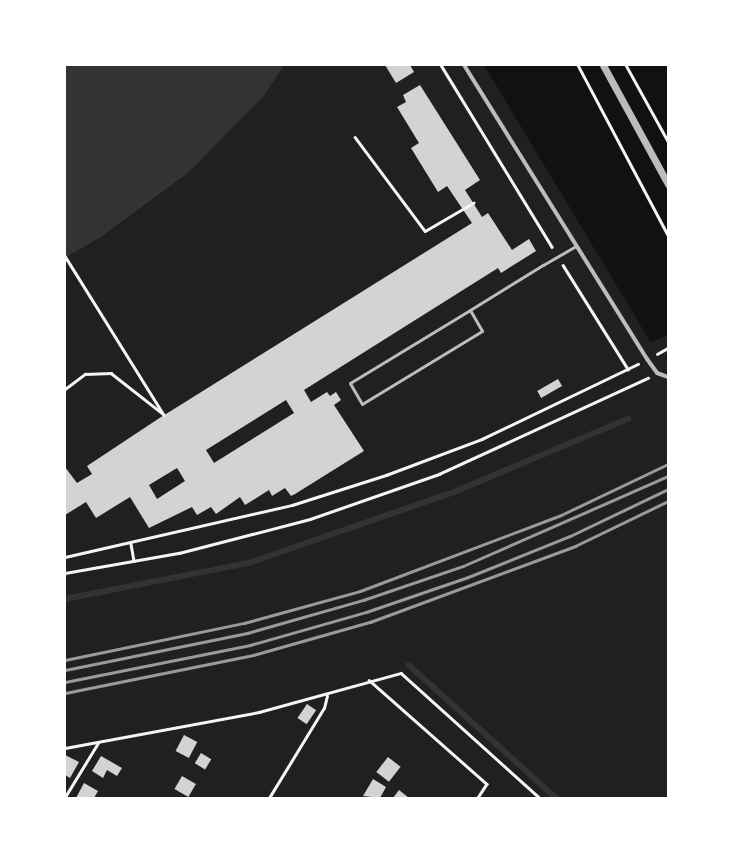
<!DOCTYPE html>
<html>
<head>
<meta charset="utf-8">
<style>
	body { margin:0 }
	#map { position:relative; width:733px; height:863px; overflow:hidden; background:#111; font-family:"Fira Sans",sans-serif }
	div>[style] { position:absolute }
	.green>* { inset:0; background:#202020 }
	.water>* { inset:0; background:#333 }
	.stream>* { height:5.5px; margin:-2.75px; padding:0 2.75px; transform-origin:2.75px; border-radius:2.75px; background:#333 }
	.building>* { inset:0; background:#d3d3d3; transform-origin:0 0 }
	.path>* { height:2.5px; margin:-1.25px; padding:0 1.25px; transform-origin:1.25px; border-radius:1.25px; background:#f5f5f5 }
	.service>* { height:3px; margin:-1.5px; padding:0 1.5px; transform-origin:1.5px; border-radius:1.5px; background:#bcbcbc }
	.minor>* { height:4px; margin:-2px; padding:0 2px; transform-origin:2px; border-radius:2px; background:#bcbcbc }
	.tertiary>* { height:7px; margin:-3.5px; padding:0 3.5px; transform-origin:3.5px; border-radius:3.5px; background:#bcbcbc }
	.rail>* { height:3px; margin:-1.5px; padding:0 1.5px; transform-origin:1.5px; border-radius:1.5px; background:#9a9a9a }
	span { translate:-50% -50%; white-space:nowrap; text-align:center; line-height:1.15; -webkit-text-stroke:3.5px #fff; paint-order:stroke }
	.frame { position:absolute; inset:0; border:66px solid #fff; pointer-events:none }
</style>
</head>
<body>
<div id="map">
	<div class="green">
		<i style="clip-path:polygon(284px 65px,484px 65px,651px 343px,668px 334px,668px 798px,65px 798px,65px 258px,101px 237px,188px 173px,264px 96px)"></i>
	</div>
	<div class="water">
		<i style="clip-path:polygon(65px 65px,284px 65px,264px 96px,188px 173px,101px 237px,65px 258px)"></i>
	</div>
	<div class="stream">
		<i style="left:65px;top:599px;width:187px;rotate:-11.1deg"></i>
		<i style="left:249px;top:563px;width:217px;rotate:-19.1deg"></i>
		<i style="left:454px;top:492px;width:189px;rotate:-22.8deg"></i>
		<i style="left:409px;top:665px;width:198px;rotate:42.1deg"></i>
	</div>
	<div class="building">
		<i style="clip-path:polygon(385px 65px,410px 65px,414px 72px,396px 83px)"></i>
		<i style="clip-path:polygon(evenodd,420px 85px,480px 180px,465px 190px,482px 217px,488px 213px,512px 250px,529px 239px,536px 251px,501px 273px,498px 268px,304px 390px,311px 402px,327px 392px,330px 396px,336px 392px,341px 400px,334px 405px,364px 451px,295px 494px,291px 496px,285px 488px,272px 496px,269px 490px,245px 505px,240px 497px,216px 514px,211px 507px,197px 515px,192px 507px,149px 528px,130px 497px,96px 518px,86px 502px,65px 515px,65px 467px,77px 483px,92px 474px,87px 466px,158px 419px,472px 223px,447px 186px,438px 192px,411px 148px,419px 143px,397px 107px,406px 102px,403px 95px,420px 85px,286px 400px,294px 413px,214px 463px,206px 450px,286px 400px,420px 85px,177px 468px,185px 481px,157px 499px,149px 485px,177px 468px)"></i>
		<i style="left:558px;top:379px;width:8px;height:24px;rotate:60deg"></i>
		<i style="left:307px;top:704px;width:11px;height:17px;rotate:34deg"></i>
		<i style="left:184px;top:735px;width:15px;height:18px;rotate:28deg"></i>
		<i style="left:201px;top:753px;width:12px;height:12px;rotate:31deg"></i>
		<i style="clip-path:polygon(65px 755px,79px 762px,70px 778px,65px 775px)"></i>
		<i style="clip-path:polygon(101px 756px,122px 768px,117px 776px,107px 770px,103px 778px,92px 771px)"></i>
		<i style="left:388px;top:757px;width:16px;height:19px;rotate:38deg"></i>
		<i style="left:182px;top:776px;width:16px;height:15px;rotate:30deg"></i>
		<i style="clip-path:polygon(373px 779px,386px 787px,380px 798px,363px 796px)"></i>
		<i style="clip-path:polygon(84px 783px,98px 791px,94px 798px,76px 798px)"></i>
		<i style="clip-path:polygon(399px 790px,409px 798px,393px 798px)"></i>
	</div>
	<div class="path">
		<i style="left:441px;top:65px;width:213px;rotate:58.6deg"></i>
		<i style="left:578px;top:65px;width:192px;rotate:62.1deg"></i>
		<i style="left:626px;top:65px;width:87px;rotate:61.1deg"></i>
		<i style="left:355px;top:137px;width:117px;rotate:53.3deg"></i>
		<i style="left:425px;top:231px;width:56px;rotate:-30.3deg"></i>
		<i style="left:65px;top:256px;width:187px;rotate:58.1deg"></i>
		<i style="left:563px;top:265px;width:123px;rotate:58deg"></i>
		<i style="left:657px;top:354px;width:13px;rotate:-29deg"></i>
		<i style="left:65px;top:389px;width:25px;rotate:-37deg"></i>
		<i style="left:85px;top:374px;width:26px;rotate:-2deg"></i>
		<i style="left:111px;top:373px;width:65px;rotate:38.1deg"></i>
		<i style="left:131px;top:544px;width:17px;rotate:80deg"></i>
		<i style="left:65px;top:557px;width:233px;rotate:-12.9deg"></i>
		<i style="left:292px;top:505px;width:99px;rotate:-17.7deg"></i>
		<i style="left:386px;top:475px;width:103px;rotate:-20.6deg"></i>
		<i style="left:482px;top:439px;width:173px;rotate:-25.7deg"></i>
		<i style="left:65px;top:573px;width:116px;rotate:-10deg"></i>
		<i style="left:179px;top:553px;width:135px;rotate:-14.5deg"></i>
		<i style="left:310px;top:519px;width:137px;rotate:-19.2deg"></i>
		<i style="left:439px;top:474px;width:230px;rotate:-24.7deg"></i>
		<i style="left:369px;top:680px;width:157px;rotate:41.4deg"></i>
		<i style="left:487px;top:784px;width:17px;rotate:123deg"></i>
		<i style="left:65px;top:748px;width:197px;rotate:-10.5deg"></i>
		<i style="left:259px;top:712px;width:147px;rotate:-15.4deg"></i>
		<i style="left:401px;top:673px;width:187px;rotate:42deg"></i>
		<i style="left:65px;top:797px;width:63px;rotate:-58.6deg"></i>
		<i style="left:269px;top:798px;width:105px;rotate:-58.6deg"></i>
		<i style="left:324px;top:708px;width:12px;rotate:-76deg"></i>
	</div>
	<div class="service">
		<i style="left:470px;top:310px;width:24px;rotate:60deg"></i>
		<i style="left:482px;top:331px;width:140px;rotate:148.7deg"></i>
		<i style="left:362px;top:404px;width:24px;rotate:-120deg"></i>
		<i style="left:350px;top:383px;width:140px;rotate:-31.3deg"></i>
		<i style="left:470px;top:310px;width:86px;rotate:-31.7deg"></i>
		<i style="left:543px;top:265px;width:38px;rotate:-30deg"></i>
	</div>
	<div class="minor">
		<i style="left:464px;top:65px;width:346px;rotate:58.1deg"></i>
		<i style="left:647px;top:359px;width:17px;rotate:54deg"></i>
		<i style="left:657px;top:373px;width:12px;rotate:20deg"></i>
	</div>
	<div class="tertiary">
		<i style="left:603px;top:65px;width:136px;rotate:61.4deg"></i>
	</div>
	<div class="rail">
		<i style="left:65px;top:660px;width:183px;rotate:-11.7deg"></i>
		<i style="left:244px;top:623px;width:120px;rotate:-15.4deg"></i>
		<i style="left:360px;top:591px;width:215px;rotate:-20.7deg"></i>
		<i style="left:561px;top:515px;width:119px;rotate:-25.5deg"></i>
		<i style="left:65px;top:670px;width:186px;rotate:-11.5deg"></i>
		<i style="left:247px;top:633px;width:121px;rotate:-15.9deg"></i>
		<i style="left:363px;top:600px;width:106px;rotate:-18.8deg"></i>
		<i style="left:463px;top:566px;width:224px;rotate:-23.7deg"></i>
		<i style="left:65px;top:682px;width:189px;rotate:-11.3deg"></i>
		<i style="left:250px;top:645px;width:121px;rotate:-15.9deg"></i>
		<i style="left:366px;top:612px;width:108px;rotate:-18.9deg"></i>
		<i style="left:468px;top:577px;width:110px;rotate:-21.9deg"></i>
		<i style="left:570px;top:536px;width:109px;rotate:-25.6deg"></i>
		<i style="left:65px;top:693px;width:192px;rotate:-11.4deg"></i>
		<i style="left:253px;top:655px;width:122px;rotate:-15.8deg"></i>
		<i style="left:370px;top:622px;width:219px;rotate:-20.3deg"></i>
		<i style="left:575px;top:546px;width:103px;rotate:-25.8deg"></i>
	</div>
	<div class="frame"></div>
</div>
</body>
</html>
